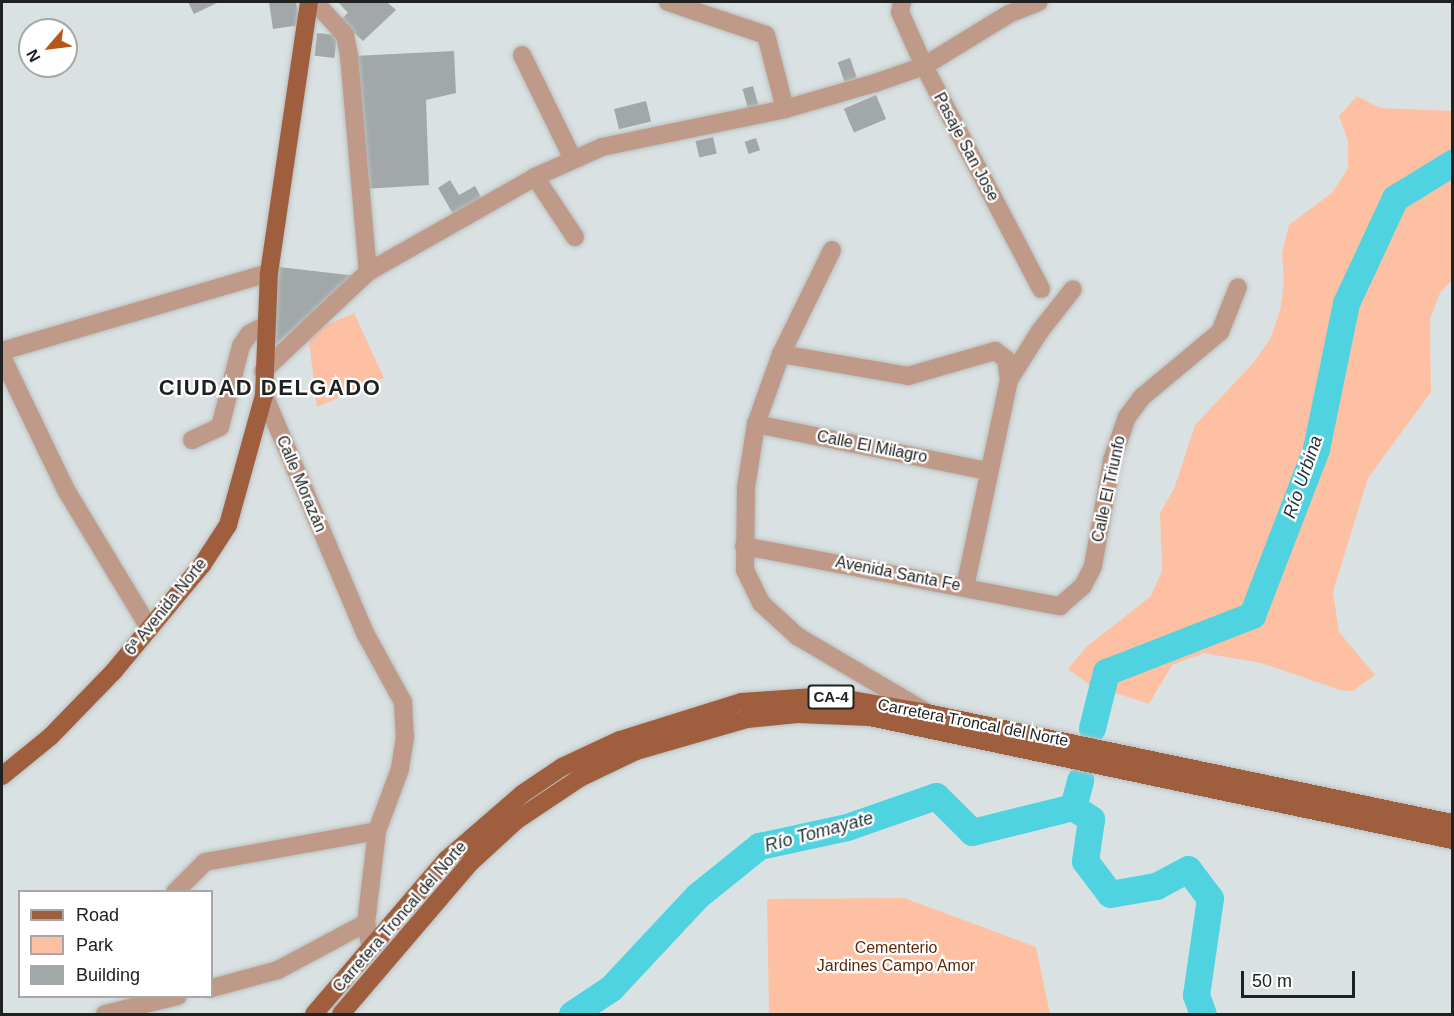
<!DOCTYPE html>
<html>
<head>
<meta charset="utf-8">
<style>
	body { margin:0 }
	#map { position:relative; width:1454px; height:1016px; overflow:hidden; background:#dae1e2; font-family:Arial,sans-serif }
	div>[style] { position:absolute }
	.green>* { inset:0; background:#fec0a2 }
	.river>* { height:27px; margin:-13.5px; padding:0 13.5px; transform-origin:13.5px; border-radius:13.5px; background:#50d3e0 }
	.building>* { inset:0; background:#a2a8a9; transform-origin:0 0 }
	.roads { filter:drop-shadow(0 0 2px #b9bfbf) drop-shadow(0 0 2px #b9bfbf) }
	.minor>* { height:18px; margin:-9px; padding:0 9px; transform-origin:9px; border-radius:9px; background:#bf9a88 }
	.major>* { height:18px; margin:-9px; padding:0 9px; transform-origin:9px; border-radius:9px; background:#9f5e3d }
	span { translate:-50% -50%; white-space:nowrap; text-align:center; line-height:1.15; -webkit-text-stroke:4.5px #fff; paint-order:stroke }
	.shield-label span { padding:2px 4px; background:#fff; border:2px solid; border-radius:4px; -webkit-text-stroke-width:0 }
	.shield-label { font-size:15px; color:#202222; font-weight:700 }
	.street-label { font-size:16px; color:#202222 }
	.park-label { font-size:16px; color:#5c280a }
	.water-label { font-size:18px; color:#203739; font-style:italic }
	.district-label { font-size:22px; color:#202222; font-weight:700; letter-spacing:1.5px }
	.frame { position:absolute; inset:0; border:3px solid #202222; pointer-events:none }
	.legend { position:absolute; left:18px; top:890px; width:195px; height:108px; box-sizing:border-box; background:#fff; border:2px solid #a6a7a7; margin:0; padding:8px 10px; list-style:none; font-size:18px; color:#202222 }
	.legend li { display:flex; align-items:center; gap:12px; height:30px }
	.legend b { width:30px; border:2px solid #a6a7a7 }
	.north { position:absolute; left:18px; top:18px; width:60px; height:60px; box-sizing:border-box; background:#fff; border:2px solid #a6a7a7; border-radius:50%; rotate:242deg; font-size:16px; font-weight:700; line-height:24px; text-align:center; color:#202222 }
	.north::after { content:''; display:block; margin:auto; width:21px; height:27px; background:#b8561a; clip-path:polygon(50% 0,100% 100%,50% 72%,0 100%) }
	.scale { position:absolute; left:1241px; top:971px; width:114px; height:27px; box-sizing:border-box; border:3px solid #202222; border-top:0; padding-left:8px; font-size:18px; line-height:21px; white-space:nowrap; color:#202222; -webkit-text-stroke:4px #fff; paint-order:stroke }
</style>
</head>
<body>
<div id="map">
	<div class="green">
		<i style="clip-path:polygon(1357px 96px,1380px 108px,1452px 111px,1452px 280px,1440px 293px,1430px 319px,1431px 392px,1368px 478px,1333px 592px,1339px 632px,1375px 675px,1353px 691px,1340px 690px,1261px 663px,1204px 653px,1172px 665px,1149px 704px,1088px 684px,1068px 669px,1086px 647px,1150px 597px,1162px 571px,1160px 513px,1174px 489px,1195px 425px,1254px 362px,1270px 339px,1280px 311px,1284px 282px,1282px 253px,1289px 225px,1333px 192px,1348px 168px,1348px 141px,1339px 116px)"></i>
		<i style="clip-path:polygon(354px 313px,384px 378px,317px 407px,308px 333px)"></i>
		<i style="clip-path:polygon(904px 898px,1036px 947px,1050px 1014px,769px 1014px,767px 899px)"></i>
	</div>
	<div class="river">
		<i style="left:1092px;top:728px;width:58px;rotate:-76deg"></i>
		<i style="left:1106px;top:672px;width:157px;rotate:-21.3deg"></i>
		<i style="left:1252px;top:615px;width:178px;rotate:-68.9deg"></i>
		<i style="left:1316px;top:449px;width:149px;rotate:-78.4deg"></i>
		<i style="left:1346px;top:303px;width:116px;rotate:-65deg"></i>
		<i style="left:1395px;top:198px;width:67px;rotate:-31.6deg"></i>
		<i style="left:1073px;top:807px;width:22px;rotate:34deg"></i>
		<i style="left:1091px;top:819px;width:42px;rotate:98.1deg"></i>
		<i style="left:1085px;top:861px;width:41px;rotate:52.9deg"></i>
		<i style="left:1110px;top:894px;width:47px;rotate:-9.9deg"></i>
		<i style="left:1156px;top:886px;width:36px;rotate:-28deg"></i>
		<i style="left:1188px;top:869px;width:36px;rotate:53deg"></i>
		<i style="left:1210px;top:898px;width:98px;rotate:98.2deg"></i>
		<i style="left:1196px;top:995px;width:20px;rotate:70deg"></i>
		<i style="left:1073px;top:807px;width:28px;rotate:-75deg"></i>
		<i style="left:572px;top:1014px;width:47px;rotate:-33.7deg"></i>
		<i style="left:611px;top:988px;width:126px;rotate:-46.9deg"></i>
		<i style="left:697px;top:896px;width:80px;rotate:-38.9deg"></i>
		<i style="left:759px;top:846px;width:90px;rotate:-12.2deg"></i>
		<i style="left:847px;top:827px;width:94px;rotate:-19.2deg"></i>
		<i style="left:936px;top:796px;width:51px;rotate:45deg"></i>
		<i style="left:972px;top:832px;width:104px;rotate:-13.9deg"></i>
	</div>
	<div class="building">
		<i style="clip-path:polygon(188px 2px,219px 2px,194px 14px)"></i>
		<i style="clip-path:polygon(269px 2px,296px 2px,300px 25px,273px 29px)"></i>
		<i style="clip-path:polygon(338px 2px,387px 2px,396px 10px,363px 41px,340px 20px,348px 13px)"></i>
		<i style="left:317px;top:33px;width:20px;height:23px;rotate:6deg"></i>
		<i style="clip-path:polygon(454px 51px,456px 93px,426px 100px,429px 185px,363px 189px,354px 56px)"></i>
		<i style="left:850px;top:58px;width:21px;height:13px;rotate:71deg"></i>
		<i style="left:753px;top:86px;width:22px;height:11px;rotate:74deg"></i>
		<i style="left:876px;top:95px;width:26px;height:35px;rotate:67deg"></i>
		<i style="left:646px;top:101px;width:21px;height:33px;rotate:76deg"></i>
		<i style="left:713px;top:137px;width:17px;height:18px;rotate:77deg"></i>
		<i style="left:756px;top:138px;width:13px;height:12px;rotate:72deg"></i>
		<i style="clip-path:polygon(450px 180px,459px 195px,475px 186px,483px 201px,453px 214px,438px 188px)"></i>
		<i style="clip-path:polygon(279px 267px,357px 276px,275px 345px,271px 342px)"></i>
	</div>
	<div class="roads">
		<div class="minor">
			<i style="left:315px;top:2px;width:45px;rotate:47.7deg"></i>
			<i style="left:345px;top:35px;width:21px;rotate:79deg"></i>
			<i style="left:349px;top:56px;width:217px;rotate:85deg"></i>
			<i style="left:668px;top:2px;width:103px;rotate:18.6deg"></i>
			<i style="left:766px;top:35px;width:76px;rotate:75.6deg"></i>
			<i style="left:902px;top:2px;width:10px;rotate:101deg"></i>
			<i style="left:900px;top:12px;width:59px;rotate:66deg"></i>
			<i style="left:924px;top:66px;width:252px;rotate:62.3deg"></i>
			<i style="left:522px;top:55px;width:116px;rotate:63.9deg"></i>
			<i style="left:535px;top:177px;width:72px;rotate:56.3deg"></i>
			<i style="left:832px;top:250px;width:116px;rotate:116.1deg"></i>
			<i style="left:781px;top:354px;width:74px;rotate:109.7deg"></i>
			<i style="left:756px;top:424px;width:64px;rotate:99deg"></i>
			<i style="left:746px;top:487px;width:83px;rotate:90.7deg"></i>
			<i style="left:745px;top:570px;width:37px;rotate:64deg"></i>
			<i style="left:761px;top:603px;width:49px;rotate:42.5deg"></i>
			<i style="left:797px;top:636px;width:150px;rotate:30.5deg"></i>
			<i style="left:2px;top:351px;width:278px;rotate:-16.3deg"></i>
			<i style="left:781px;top:354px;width:129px;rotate:9.8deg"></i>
			<i style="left:908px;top:376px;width:91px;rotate:-16deg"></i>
			<i style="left:995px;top:351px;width:14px;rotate:36deg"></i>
			<i style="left:1006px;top:359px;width:21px;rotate:82deg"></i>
			<i style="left:1009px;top:380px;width:212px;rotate:102deg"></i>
			<i style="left:2px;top:357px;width:148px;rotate:64.3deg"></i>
			<i style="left:66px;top:490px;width:162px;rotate:58.9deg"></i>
			<i style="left:263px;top:371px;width:144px;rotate:-43.3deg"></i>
			<i style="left:368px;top:272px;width:192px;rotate:-29.6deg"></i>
			<i style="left:535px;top:177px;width:73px;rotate:-24.1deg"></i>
			<i style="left:602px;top:147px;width:187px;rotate:-11.7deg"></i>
			<i style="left:785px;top:109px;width:94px;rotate:-16.1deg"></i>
			<i style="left:875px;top:83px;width:52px;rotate:-19.1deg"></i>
			<i style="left:924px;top:66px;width:100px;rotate:-31.5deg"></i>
			<i style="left:1009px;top:14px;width:32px;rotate:-22deg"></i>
			<i style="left:1009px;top:380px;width:58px;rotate:-57.7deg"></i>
			<i style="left:1040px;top:331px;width:53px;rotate:-51.8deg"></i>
			<i style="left:264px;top:395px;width:259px;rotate:67deg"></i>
			<i style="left:365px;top:633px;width:79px;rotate:61.2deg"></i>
			<i style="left:403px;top:702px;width:35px;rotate:87deg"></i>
			<i style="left:405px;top:737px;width:32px;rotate:99deg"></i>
			<i style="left:400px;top:769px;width:66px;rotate:110.4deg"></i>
			<i style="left:377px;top:831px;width:93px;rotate:96.8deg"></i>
			<i style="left:366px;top:923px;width:26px;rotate:79deg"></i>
			<i style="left:756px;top:424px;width:237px;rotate:11.5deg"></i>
			<i style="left:192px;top:440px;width:31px;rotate:-25deg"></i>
			<i style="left:220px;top:427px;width:84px;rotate:-75.5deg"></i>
			<i style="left:241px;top:346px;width:14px;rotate:-56deg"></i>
			<i style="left:249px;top:334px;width:19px;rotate:-28deg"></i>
			<i style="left:744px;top:546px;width:322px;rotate:10.8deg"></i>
			<i style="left:1060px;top:606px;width:30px;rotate:-41deg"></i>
			<i style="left:1083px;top:586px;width:22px;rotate:-63deg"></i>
			<i style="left:1093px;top:566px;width:108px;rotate:-79.8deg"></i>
			<i style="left:1112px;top:460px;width:46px;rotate:-70.8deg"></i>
			<i style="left:1127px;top:417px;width:25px;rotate:-53deg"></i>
			<i style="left:1142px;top:397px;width:102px;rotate:-39.8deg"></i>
			<i style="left:1220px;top:332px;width:48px;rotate:-68.2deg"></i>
			<i style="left:175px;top:892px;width:42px;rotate:-45deg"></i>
			<i style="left:205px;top:862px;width:175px;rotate:-10.2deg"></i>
			<i style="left:212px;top:988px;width:68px;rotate:-15.3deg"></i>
			<i style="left:278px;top:970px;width:100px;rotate:-28.1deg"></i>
			<i style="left:105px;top:1014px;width:75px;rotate:-13.9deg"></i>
		</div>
		<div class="major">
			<i style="left:2px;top:776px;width:63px;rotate:-39.2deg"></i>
			<i style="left:51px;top:736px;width:91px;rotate:-45.9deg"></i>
			<i style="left:114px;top:671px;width:138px;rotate:-50.3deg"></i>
			<i style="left:202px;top:565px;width:48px;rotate:-57deg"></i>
			<i style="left:228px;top:525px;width:135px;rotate:-74.5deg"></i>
			<i style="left:264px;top:395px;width:122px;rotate:-87.7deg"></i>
			<i style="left:269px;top:273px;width:274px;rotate:-81.6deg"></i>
			<i style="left:314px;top:1014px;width:204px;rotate:-49.4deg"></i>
			<i style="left:447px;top:859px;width:99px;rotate:-40.9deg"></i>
			<i style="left:522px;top:794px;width:48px;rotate:-34deg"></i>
			<i style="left:562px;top:767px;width:64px;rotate:-25deg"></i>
			<i style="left:620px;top:740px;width:127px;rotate:-17.4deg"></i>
			<i style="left:741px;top:702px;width:88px;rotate:-3.9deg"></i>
			<i style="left:829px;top:696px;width:99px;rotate:9.8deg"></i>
			<i style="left:927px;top:713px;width:536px;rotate:11.83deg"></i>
			<i style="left:341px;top:1014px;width:200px;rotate:-49.5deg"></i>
			<i style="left:471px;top:862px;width:62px;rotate:-42.4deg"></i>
			<i style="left:517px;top:820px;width:76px;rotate:-33.7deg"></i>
			<i style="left:580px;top:778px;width:62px;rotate:-25.7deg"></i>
			<i style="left:636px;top:751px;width:116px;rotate:-16.1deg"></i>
			<i style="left:747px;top:719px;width:51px;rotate:-5.6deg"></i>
			<i style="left:798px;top:714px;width:72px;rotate:2.4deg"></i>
			<i style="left:870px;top:717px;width:595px;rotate:11.93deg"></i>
		</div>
	</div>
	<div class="shield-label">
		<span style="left:831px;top:697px">CA-4</span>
	</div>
	<div class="street-label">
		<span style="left:966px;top:147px;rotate:62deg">Pasaje San Jose</span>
		<span style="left:872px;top:447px;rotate:11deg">Calle El Milagro</span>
		<span style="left:301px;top:484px;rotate:67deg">Calle Morazán</span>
		<span style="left:1109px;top:489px;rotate:-78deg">Calle El Triunfo</span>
		<span style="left:898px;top:574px;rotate:11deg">Avenida Santa Fe</span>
		<span style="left:166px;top:607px;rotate:-51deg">6ª Avenida Norte</span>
		<span style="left:973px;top:723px;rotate:11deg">Carretera Troncal del Norte</span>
		<span style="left:400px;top:917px;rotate:-49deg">Carretera Troncal del Norte</span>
	</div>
	<div class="park-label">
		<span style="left:896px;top:957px">Cementerio<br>Jardines Campo Amor</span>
	</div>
	<div class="water-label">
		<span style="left:1303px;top:477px;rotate:-71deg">Río Urbina</span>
		<span style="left:819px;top:832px;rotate:-15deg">Río Tomayate</span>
	</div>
	<div class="district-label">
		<span style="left:270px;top:388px">CIUDAD DELGADO</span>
	</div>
	<div class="frame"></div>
	<ul class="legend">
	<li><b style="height:8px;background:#9f5e3d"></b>Road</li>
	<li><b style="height:16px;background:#fec0a2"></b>Park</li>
	<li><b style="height:16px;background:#a2a8a9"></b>Building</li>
	</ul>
	<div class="north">N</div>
	<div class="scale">50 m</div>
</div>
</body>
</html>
